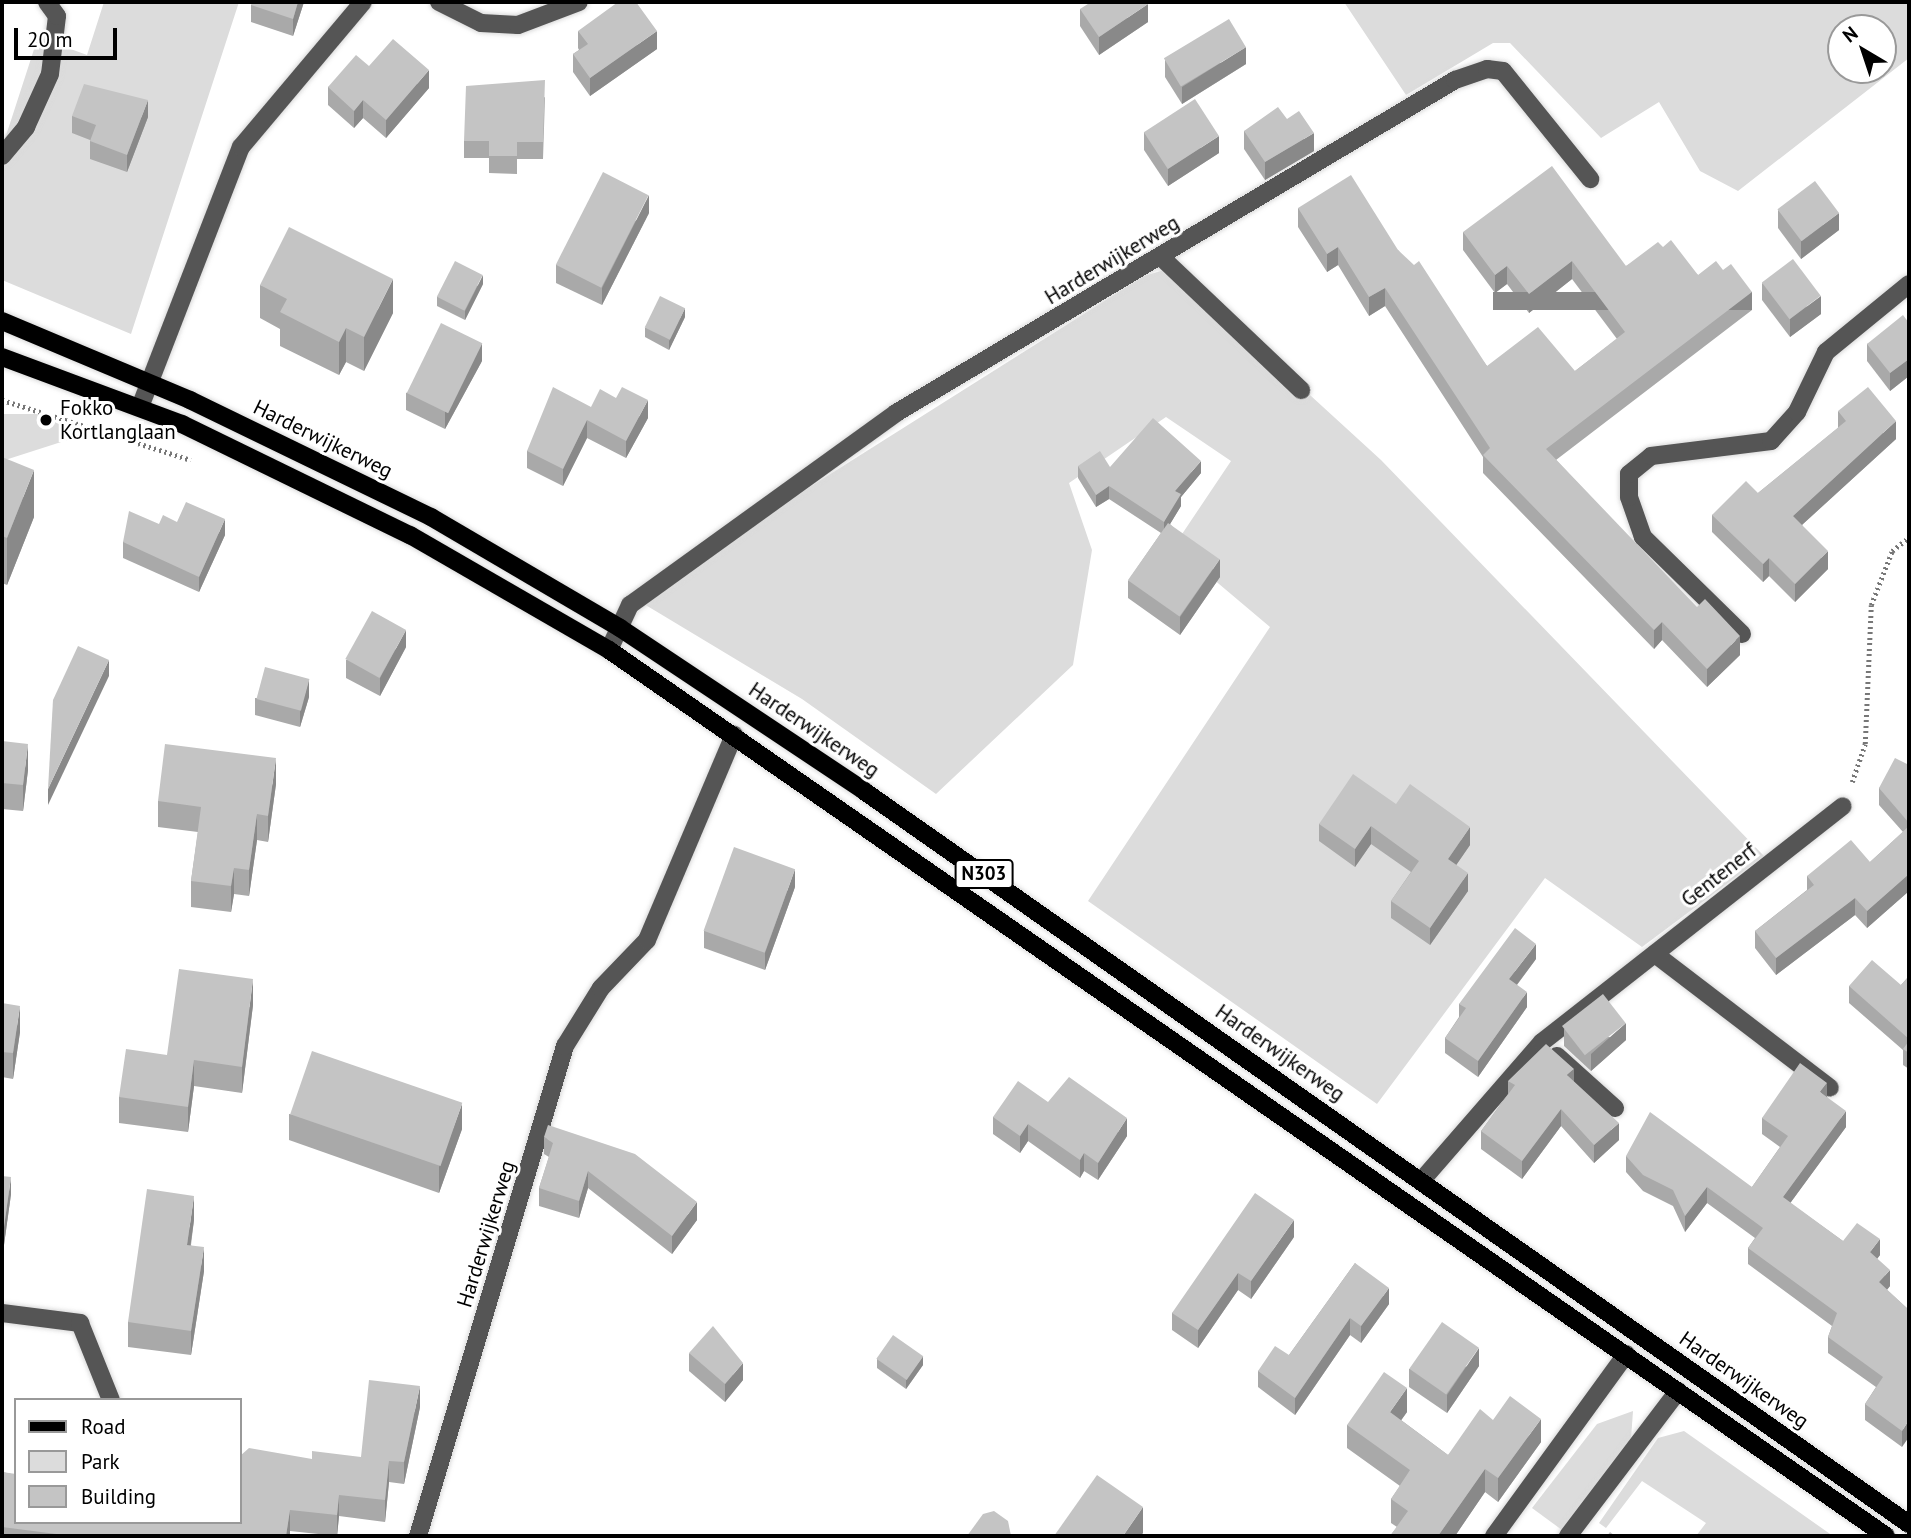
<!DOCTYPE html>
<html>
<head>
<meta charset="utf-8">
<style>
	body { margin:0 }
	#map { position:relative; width:1911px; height:1538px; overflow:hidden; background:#fff; font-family:"PT Sans",sans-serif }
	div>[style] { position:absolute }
	.green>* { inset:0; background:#dcdcdc }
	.path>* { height:4.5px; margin-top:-2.25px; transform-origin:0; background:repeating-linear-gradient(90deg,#777 0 2px,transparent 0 5.5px) }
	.roads { filter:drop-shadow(0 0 2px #dbdbdb) drop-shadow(0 0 2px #dbdbdb) }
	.minor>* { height:18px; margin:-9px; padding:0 9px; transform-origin:9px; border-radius:9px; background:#555 }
	.major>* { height:18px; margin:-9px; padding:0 9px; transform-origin:9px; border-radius:9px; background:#000 }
	.wall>* { inset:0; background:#a9a9a9 }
	.shaded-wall>* { inset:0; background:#898989; transform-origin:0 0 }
	.building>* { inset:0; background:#c4c4c4; transform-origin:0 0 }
	.dots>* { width:19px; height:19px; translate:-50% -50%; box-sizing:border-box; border:4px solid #fff; border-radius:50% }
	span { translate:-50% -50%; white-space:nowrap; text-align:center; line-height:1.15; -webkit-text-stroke:6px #fff; paint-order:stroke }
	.shield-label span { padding:2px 5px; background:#fff; border:2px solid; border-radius:5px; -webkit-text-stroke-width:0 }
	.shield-label { font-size:19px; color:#000; font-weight:700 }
	.street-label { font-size:21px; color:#000 }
	.poi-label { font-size:21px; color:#000 }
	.left { translate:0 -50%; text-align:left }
	.frame { position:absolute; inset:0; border:4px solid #000; pointer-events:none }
	.legend { position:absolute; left:14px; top:1398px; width:228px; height:126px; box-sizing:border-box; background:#fff; border:2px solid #999; margin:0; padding:9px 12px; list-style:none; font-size:21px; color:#000 }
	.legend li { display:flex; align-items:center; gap:14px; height:35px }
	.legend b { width:35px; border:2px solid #999 }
	.north { position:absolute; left:1827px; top:14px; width:70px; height:70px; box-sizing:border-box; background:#fff; border:2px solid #999; border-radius:50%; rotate:321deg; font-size:19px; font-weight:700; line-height:28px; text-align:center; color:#000 }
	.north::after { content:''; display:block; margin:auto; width:24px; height:32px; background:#000; clip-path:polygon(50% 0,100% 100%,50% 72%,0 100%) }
	.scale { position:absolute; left:14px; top:28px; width:103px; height:32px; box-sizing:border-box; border:4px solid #000; border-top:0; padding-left:9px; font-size:21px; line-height:24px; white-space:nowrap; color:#000; -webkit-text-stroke:5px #fff; paint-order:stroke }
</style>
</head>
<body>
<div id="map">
	<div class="green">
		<i style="clip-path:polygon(104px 2px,239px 2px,131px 334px,2px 280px,2px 148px,38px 37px,87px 55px)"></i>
		<i style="clip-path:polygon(evenodd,1344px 2px,1909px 2px,1909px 58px,1738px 191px,1700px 171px,1659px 102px,1601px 138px,1510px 43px,1493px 43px,1406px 95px,1344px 2px,1841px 28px,1883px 28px,1883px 70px,1841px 70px,1841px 28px)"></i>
		<i style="clip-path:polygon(1171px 268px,1381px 460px,1764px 856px,1642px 947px,1545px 878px,1377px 1104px,1088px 901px,1270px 627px,1174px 546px,1231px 461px,1166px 417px,1069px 483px,1092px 550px,1073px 665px,936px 794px,802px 699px,634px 598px,1144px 276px)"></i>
		<i style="clip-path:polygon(2px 414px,37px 414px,83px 435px,2px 461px)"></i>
		<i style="clip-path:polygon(1633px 1411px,1631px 1439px,1562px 1530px,1532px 1508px,1597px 1424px)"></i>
		<i style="clip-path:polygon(1684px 1431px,1833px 1536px,1696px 1536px,1706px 1523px,1642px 1481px,1606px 1528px,1599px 1523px,1658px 1438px)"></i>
	</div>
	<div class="path">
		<i style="left:2px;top:400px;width:198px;rotate:17.6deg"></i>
		<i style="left:1852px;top:782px;width:40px;rotate:-71.1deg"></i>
		<i style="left:1865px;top:744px;width:139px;rotate:-87.5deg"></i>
		<i style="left:1871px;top:605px;width:58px;rotate:-68.7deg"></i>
		<i style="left:1892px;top:551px;width:22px;rotate:-39deg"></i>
	</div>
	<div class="roads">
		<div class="minor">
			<i style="left:439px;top:2px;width:47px;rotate:26.6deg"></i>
			<i style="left:481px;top:23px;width:37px;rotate:3deg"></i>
			<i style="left:518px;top:25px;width:65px;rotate:-20.7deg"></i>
			<i style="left:2px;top:156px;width:38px;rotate:-50deg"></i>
			<i style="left:26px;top:127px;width:58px;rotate:-65.6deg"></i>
			<i style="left:50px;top:74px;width:58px;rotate:-83.1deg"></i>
			<i style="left:57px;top:16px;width:17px;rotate:-126deg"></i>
			<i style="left:1162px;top:258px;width:192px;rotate:43.5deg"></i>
			<i style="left:140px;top:407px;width:279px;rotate:-68.8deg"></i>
			<i style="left:241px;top:147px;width:189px;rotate:-49.9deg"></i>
			<i style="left:1742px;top:634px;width:139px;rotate:-135.6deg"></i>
			<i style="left:1643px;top:537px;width:42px;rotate:-109.3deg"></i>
			<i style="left:1629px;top:497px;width:23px;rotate:-90deg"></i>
			<i style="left:1629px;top:474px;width:28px;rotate:-39deg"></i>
			<i style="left:1651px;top:456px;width:121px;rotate:-7.1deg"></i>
			<i style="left:1771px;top:441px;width:39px;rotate:-48deg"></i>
			<i style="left:1797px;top:412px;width:67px;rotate:-64.2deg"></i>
			<i style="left:1826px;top:352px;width:107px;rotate:-39.3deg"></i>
			<i style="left:609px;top:650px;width:50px;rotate:-65deg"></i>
			<i style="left:630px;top:605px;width:328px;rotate:-35.8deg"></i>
			<i style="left:896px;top:413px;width:651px;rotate:-30.78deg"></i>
			<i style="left:1455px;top:80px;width:34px;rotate:-19deg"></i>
			<i style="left:1487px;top:69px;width:16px;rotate:7deg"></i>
			<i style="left:1503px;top:71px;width:139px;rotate:51.1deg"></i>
			<i style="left:1655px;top:954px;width:220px;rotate:37.4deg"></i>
			<i style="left:1557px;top:1056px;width:78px;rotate:41.9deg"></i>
			<i style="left:1422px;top:1180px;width:183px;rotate:-49deg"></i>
			<i style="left:1542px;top:1042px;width:382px;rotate:-38.1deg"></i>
			<i style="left:2px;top:1313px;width:79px;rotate:7.3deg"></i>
			<i style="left:80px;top:1323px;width:83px;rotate:68.1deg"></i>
			<i style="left:418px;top:1536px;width:512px;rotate:-73.3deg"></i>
			<i style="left:565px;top:1046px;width:68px;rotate:-58.2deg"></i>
			<i style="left:601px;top:988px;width:66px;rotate:-46.2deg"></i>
			<i style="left:647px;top:940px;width:223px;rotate:-67deg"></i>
			<i style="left:1494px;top:1536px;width:225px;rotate:-54deg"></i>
			<i style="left:1568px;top:1536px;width:182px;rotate:-52.8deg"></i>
		</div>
		<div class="major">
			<i style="left:2px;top:321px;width:204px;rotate:22.8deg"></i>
			<i style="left:190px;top:400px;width:268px;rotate:25.9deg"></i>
			<i style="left:431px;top:517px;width:219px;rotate:30.4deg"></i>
			<i style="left:620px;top:628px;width:293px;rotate:33.7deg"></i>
			<i style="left:864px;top:791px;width:1276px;rotate:35.05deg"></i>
			<i style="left:2px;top:357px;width:192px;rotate:20.4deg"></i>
			<i style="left:182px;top:424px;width:254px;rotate:26deg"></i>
			<i style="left:410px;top:535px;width:230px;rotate:30deg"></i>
			<i style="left:609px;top:650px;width:1554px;rotate:34.75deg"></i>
		</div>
	</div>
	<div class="wall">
		<i style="clip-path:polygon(304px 2px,293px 36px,251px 22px,251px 5px)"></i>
		<i style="clip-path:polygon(1080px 9px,1148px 22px,1099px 55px,1080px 26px)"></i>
		<i style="clip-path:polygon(578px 31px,657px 49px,590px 96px,573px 72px,573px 54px,579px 50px,578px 48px)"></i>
		<i style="clip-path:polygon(1165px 60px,1246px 64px,1182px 104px,1165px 77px)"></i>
		<i style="clip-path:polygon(369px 66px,429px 88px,386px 138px,363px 118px,354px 128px,328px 105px,328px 87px)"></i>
		<i style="clip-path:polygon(545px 97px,543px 159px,517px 159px,517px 174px,489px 173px,489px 158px,464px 158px,464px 141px)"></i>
		<i style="clip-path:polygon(72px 116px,148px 117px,127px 172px,90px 159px,90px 140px,72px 133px)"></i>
		<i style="clip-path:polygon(1287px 119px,1314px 151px,1265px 180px,1244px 149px,1244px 131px)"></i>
		<i style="clip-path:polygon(1144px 132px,1219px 153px,1168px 186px,1144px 150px)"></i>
		<i style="clip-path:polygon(1298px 208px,1398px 250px,1487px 366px,1575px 371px,1617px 339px,1572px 279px,1529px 313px,1507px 284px,1495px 293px,1463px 250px,1463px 232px,1626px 266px,1663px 247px,1698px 275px,1752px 310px,1556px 460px,1740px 655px,1707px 687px,1662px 640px,1654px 649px,1483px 473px,1483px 457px,1385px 306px,1369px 316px,1338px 265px,1327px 272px,1298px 227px)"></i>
		<i style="clip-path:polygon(1778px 210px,1839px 230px,1801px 259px,1778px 228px)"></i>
		<i style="clip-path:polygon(649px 213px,602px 305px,556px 283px,556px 265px)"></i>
		<i style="clip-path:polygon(1762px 283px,1821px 314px,1790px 337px,1762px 300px)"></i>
		<i style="clip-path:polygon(483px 284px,465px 320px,437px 306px,437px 297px)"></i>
		<i style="clip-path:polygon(260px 285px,393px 313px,364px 371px,346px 362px,339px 375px,280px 346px,280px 329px,260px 318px)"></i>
		<i style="clip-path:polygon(685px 317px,669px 350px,645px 337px,645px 328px)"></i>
		<i style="clip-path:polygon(1909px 323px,1909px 376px,1890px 391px,1867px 361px,1867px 344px)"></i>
		<i style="clip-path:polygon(482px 361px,445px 429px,406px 410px,406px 393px)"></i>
		<i style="clip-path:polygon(591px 407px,648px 418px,626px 458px,587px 438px,563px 486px,527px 468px,527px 451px)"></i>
		<i style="clip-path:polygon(1838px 411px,1896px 439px,1802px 525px,1828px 569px,1795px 602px,1769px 576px,1763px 582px,1712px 532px,1712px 515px,1758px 493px,1838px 428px)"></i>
		<i style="clip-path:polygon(2px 457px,34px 517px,7px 585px,2px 583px)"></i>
		<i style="clip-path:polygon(1078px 466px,1201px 473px,1181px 497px,1181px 506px,1170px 524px,1220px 577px,1180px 635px,1128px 598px,1128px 581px,1161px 533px,1109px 499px,1096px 507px,1078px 478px)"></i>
		<i style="clip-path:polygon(177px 522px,225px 535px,199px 592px,123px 558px,123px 542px,159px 524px)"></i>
		<i style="clip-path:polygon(406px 647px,380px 696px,346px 678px,346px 660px)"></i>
		<i style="clip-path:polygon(309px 697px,300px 727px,255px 715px,255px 698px)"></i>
		<i style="clip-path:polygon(2px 741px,28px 770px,23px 811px,2px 809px)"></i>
		<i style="clip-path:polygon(1909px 765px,1909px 891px,1867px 928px,1855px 915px,1776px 975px,1755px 948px,1755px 931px,1807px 890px,1807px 876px,1870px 862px,1903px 832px,1879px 805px,1879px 788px)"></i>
		<i style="clip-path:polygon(276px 784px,268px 842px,257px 840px,249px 896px,234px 894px,231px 912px,191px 907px,191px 881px,198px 832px,158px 827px,158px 801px)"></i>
		<i style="clip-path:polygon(1396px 804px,1470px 845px,1456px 865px,1468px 891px,1430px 945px,1391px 918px,1391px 901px,1411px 872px,1371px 844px,1355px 867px,1319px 841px,1319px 824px)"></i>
		<i style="clip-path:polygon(795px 887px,765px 970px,704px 948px,704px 931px)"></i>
		<i style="clip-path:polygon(1536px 959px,1517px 985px,1527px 1007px,1478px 1077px,1445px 1053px,1445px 1038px,1459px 1017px,1459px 1004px)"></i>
		<i style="clip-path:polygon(1909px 976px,1909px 1069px,1903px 1065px,1903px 1050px,1849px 1003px,1849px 986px,1901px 985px)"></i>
		<i style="clip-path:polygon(2px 1003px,20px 1032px,13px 1079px,2px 1077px)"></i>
		<i style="clip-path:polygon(253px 1005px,242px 1093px,194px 1086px,188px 1132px,119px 1123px,119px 1097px,167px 1055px)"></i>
		<i style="clip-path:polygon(1564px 1029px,1626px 1040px,1591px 1071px,1564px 1046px)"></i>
		<i style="clip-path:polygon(1508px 1081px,1574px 1082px,1619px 1140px,1594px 1163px,1561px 1126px,1522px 1179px,1481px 1149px,1481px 1131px,1508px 1094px)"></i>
		<i style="clip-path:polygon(1827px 1097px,1846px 1127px,1790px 1203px,1843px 1241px,1880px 1255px,1877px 1259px,1890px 1286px,1887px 1290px,1909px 1310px,1902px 1447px,1865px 1420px,1865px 1404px,1876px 1387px,1828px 1353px,1828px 1337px,1832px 1326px,1748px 1264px,1748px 1248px,1755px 1238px,1707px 1203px,1685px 1232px,1673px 1206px,1643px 1191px,1626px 1172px,1626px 1156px,1752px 1187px,1780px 1147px,1762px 1134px,1762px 1118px)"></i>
		<i style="clip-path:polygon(1048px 1102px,1127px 1136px,1098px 1180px,1084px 1171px,1080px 1178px,1028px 1141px,1020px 1153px,993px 1134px,993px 1117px)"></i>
		<i style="clip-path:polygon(289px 1114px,462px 1129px,439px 1193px,289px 1140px)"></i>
		<i style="clip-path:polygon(544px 1137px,697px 1220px,672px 1254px,588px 1188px,579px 1218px,539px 1206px,539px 1188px,549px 1157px,544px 1154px)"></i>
		<i style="clip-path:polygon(2px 1176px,11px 1194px,3px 1252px,2px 1251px)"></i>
		<i style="clip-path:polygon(194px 1220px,191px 1245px,204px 1271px,191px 1355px,128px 1347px,128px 1322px)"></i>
		<i style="clip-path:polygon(1294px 1237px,1251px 1299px,1238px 1290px,1198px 1348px,1172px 1330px,1172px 1313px)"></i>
		<i style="clip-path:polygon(1355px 1263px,1389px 1304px,1361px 1343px,1350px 1335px,1295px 1415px,1258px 1387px,1258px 1371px,1289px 1355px)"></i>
		<i style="clip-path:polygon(689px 1353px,743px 1380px,725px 1402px,689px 1371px)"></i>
		<i style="clip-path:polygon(877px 1359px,923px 1365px,906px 1389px,877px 1368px)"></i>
		<i style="clip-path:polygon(1479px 1366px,1447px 1413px,1409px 1387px,1409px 1369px)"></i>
		<i style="clip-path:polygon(420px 1407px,404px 1484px,389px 1482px,385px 1522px,339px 1516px,337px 1536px,290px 1531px,290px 1536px,2px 1536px,2px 1472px,240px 1522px,312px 1459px,361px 1457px)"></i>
		<i style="clip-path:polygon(1407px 1412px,1401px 1420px,1448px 1455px,1493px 1420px,1541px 1442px,1498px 1502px,1485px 1492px,1455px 1536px,1390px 1536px,1397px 1527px,1391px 1523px,1391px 1499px,1400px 1486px,1347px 1448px,1347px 1425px)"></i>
	</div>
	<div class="shaded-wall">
		<i style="clip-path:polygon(298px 2px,304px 2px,293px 36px,293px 19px)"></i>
		<i style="clip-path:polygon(1148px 4px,1148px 22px,1099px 55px,1099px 37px)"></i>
		<i style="clip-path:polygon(657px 31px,657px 49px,590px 96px,590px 78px)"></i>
		<i style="clip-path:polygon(1246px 47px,1246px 64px,1182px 104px,1182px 87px)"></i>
		<i style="clip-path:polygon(429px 70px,429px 88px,386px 138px,386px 120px)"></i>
		<i style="clip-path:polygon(148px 100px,148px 117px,127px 172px,127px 155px)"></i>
		<i style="clip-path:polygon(363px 100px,363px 118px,354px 128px,354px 111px)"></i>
		<i style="clip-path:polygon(1314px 133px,1314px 151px,1265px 180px,1265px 162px)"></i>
		<i style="clip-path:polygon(1219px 136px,1219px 153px,1168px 186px,1168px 169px)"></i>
		<i style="clip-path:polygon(649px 195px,649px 213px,602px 305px,602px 288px)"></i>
		<i style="clip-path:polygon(1839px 213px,1839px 230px,1801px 259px,1801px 241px)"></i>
		<i style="clip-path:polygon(1338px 247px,1338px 265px,1327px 272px,1327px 254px)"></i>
		<i style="clip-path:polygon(1572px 261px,1572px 279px,1529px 313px,1529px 294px)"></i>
		<i style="clip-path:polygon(1507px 266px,1507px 284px,1495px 293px,1495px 275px)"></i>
		<i style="clip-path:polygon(483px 275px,483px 284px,465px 320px,465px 311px)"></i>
		<i style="clip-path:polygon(393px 279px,393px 313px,364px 371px,364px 337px)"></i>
		<i style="clip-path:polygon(1385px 288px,1385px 306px,1369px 316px,1369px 297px)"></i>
		<i style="left:1752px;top:292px;width:18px;height:259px;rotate:90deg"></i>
		<i style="clip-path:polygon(1821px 296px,1821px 314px,1790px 337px,1790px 319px)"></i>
		<i style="clip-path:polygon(685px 308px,685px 317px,669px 350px,669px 341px)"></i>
		<i style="clip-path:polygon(346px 328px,346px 362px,339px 375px,339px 342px)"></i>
		<i style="clip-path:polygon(482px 343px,482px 361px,445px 429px,445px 412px)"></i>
		<i style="clip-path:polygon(1909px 359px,1909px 376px,1890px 391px,1890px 373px)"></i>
		<i style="clip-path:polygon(648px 400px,648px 418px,626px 458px,626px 441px)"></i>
		<i style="clip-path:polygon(587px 420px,587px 438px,563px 486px,563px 469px)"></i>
		<i style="clip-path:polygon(1896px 421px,1896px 439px,1793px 533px,1793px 516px)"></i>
		<i style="clip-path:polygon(1201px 461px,1201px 473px,1181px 497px,1181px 506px,1164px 534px,1164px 522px,1175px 491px)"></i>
		<i style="clip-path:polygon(34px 470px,34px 517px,7px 585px,7px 538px)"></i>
		<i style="clip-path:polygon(1109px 486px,1109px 499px,1096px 507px,1096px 495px)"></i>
		<i style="clip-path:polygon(225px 519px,225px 535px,199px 592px,199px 577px)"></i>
		<i style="clip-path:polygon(1828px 551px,1828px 569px,1795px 602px,1795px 584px)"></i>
		<i style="clip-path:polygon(1769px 558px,1769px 576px,1763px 582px,1763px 564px)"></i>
		<i style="clip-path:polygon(1220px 559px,1220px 577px,1180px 635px,1180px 617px)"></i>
		<i style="clip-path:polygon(1662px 622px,1662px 640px,1654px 649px,1654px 630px)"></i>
		<i style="clip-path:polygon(406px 630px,406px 647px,380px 696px,380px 678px)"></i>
		<i style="clip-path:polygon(1740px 636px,1740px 655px,1707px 687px,1707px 669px)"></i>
		<i style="clip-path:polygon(109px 660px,109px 676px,48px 805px,48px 789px)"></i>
		<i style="clip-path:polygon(309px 679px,309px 697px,300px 727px,300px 710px)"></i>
		<i style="clip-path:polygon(28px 744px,28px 770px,23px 811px,23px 785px)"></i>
		<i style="clip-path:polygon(276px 758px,276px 784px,268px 842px,268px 816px)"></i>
		<i style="clip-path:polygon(257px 814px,257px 840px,249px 896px,249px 870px)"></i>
		<i style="clip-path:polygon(1371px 826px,1371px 844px,1355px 867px,1355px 849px)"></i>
		<i style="clip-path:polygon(1470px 827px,1470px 845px,1448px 877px,1448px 859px)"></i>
		<i style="clip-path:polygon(234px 868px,234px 894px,231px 912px,231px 886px)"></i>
		<i style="clip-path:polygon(795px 869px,795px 887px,765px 970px,765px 953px)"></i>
		<i style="clip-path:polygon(1468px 873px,1468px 891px,1430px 945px,1430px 928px)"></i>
		<i style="clip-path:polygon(1909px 874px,1909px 891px,1867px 928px,1867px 911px)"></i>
		<i style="clip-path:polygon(1855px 898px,1855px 915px,1776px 975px,1776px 958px)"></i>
		<i style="clip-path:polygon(1536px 944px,1536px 959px,1509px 995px,1509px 979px)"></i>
		<i style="clip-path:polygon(253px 979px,253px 1005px,242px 1093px,242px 1067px)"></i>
		<i style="clip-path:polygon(1527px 992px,1527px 1007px,1478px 1077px,1478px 1061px)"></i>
		<i style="clip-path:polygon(20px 1006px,20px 1032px,13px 1079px,13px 1053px)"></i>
		<i style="clip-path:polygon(1626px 1023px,1626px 1040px,1591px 1071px,1591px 1054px)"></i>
		<i style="clip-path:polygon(194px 1060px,194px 1086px,188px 1132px,188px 1107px)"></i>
		<i style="clip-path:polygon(1574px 1069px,1574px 1086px,1567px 1075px)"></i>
		<i style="clip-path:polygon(1827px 1083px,1827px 1099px,1820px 1092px)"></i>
		<i style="clip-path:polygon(462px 1104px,462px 1129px,439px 1193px,439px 1167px)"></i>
		<i style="clip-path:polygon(1561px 1109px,1561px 1126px,1522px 1179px,1522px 1161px)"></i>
		<i style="clip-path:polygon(1846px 1111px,1846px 1127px,1783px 1213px,1783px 1197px)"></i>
		<i style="clip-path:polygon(1127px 1118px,1127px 1136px,1098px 1180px,1098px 1163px)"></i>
		<i style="clip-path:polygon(1619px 1123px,1619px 1140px,1594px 1163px,1594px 1145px)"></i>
		<i style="clip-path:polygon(1028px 1124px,1028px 1141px,1020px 1153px,1020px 1136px)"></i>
		<i style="clip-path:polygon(1084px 1153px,1084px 1171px,1080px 1178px,1080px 1160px)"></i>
		<i style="clip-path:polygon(588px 1171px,588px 1188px,579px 1218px,579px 1201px)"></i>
		<i style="clip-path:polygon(11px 1177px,11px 1194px,3px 1252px,3px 1234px)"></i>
		<i style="clip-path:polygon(1707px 1187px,1707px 1203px,1685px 1232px,1685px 1216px)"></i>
		<i style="clip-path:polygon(194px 1196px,194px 1220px,187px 1269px,187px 1245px)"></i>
		<i style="clip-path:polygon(697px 1202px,697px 1220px,672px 1254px,672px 1236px)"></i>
		<i style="clip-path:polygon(1294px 1220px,1294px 1237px,1251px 1299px,1251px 1281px)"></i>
		<i style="clip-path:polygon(1880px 1239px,1880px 1255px,1870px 1268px,1870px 1252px)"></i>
		<i style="clip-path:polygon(204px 1247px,204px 1271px,191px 1355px,191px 1331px)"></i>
		<i style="clip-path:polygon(1890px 1270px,1890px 1286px,1879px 1299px,1879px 1282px)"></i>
		<i style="clip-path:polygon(1238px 1273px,1238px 1290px,1198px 1348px,1198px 1330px)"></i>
		<i style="clip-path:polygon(1389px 1288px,1389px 1304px,1361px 1343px,1361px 1326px)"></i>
		<i style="clip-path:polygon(1350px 1318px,1350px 1335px,1295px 1415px,1295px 1398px)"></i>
		<i style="clip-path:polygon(1479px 1348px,1479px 1366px,1447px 1413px,1447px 1395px)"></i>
		<i style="clip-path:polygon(923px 1356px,923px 1365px,906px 1389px,906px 1380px)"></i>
		<i style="clip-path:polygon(743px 1363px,743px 1380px,725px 1402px,725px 1384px)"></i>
		<i style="clip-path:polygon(420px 1386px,420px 1407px,404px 1484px,404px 1462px)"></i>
		<i style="clip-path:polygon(1407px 1388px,1407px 1412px,1390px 1436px,1390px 1412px)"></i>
		<i style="clip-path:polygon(1541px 1419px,1541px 1442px,1498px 1502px,1498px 1478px)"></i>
		<i style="clip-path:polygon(1909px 1420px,1909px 1437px,1902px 1447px,1902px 1431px)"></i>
		<i style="clip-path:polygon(389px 1461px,389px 1482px,385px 1522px,385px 1500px)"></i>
		<i style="clip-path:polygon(1485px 1469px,1485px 1492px,1455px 1536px,1438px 1536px)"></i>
		<i style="clip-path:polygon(339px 1495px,339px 1516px,337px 1536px,337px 1515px)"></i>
		<i style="clip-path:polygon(1143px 1507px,1143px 1533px,1141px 1536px,1123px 1536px)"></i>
		<i style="clip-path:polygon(290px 1510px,290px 1536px,286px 1536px)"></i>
	</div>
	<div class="building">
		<i style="clip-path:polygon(252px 2px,298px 2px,293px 19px,251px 5px)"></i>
		<i style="clip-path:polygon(618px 2px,636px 2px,657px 31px,590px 78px,573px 54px,588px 44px,578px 31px)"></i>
		<i style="clip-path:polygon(1091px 2px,1147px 2px,1148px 4px,1099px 37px,1080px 9px)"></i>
		<i style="left:1229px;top:19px;width:33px;height:76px;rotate:59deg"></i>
		<i style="clip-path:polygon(393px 39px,429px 70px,386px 120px,363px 100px,354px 111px,328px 87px,356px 55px,369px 66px)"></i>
		<i style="clip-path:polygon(545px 80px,543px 142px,517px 142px,517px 156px,489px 156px,489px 141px,464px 141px,466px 86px)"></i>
		<i style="clip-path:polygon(84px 84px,148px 100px,127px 155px,90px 141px,96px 125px,72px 116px)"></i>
		<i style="left:1195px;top:99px;width:44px;height:61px;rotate:57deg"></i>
		<i style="clip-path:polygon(1278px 107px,1287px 119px,1299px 111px,1314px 133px,1265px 162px,1244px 131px)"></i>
		<i style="clip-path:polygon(1552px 166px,1626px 266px,1658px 242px,1663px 247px,1671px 240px,1698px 275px,1716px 261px,1723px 270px,1731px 264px,1752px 292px,1546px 449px,1697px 607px,1705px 599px,1740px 636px,1707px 669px,1662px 622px,1654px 630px,1483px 455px,1490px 448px,1385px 288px,1369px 297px,1338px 247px,1327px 254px,1298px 208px,1351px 175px,1398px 250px,1414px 265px,1419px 261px,1487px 366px,1538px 327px,1575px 371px,1625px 332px,1572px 261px,1529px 294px,1507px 266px,1495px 275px,1463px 232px)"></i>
		<i style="left:603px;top:172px;width:51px;height:104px;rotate:27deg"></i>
		<i style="left:1815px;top:181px;width:40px;height:47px;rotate:53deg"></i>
		<i style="clip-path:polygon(289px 227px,393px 279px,364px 337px,346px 328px,339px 342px,280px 312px,287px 299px,260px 285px)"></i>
		<i style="left:1793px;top:259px;width:46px;height:39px;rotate:53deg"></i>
		<i style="left:455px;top:261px;width:31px;height:40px;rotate:27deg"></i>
		<i style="left:660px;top:296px;width:28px;height:35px;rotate:26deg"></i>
		<i style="clip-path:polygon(1903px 315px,1909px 323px,1909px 359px,1890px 373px,1867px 344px)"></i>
		<i style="left:441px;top:323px;width:46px;height:78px;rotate:26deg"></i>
		<i style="clip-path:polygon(553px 387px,591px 407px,600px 389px,616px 398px,622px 387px,648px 400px,626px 441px,587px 420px,563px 469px,527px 451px)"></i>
		<i style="clip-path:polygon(1868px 387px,1896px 421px,1793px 516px,1828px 551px,1795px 584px,1769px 558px,1763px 564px,1712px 515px,1746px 481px,1758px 493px,1846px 421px,1838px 411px)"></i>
		<i style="clip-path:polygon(1153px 418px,1201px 461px,1175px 491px,1181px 494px,1164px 522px,1109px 486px,1096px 495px,1078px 466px,1100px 451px,1110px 467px)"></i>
		<i style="clip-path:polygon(2px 457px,34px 470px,7px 538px,2px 536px)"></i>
		<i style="clip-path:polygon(186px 502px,225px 519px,199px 577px,123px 542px,129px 511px,159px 524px,163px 515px,177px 522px)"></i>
		<i style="left:1168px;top:523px;width:63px;height:70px;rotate:35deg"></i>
		<i style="left:372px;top:611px;width:39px;height:55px;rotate:29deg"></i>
		<i style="clip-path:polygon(78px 646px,109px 660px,48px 789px,53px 700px)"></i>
		<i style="left:265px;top:667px;width:46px;height:33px;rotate:15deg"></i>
		<i style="clip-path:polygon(2px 741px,28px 744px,23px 785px,2px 783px)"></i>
		<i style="clip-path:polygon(165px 744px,276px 758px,268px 816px,257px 814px,249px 870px,234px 868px,231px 886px,191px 881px,201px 807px,158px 801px)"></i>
		<i style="clip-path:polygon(1895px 758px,1909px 765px,1909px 823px,1879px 788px)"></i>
		<i style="clip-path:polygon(1353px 774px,1396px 804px,1410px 784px,1470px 827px,1448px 859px,1468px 873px,1430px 928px,1391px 901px,1419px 861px,1371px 826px,1355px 849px,1319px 824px)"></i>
		<i style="clip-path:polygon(1909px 826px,1909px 874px,1867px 911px,1855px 898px,1776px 958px,1755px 931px,1814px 885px,1807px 876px,1851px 840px,1870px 862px)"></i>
		<i style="left:734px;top:847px;width:65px;height:89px;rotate:20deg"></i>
		<i style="clip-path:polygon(1515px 928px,1536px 944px,1509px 979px,1527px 992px,1478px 1061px,1445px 1038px,1466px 1008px,1459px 1004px)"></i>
		<i style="clip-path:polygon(1872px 960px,1901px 985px,1909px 976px,1909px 1039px,1849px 986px)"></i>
		<i style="clip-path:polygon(179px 969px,253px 979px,242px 1067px,194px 1060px,188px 1107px,119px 1097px,126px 1049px,167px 1055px)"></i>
		<i style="left:1603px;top:994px;width:37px;height:52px;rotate:52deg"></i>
		<i style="clip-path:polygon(2px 1003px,20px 1006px,13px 1053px,2px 1052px)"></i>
		<i style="clip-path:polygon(1909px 1041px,1909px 1053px,1903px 1049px)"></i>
		<i style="clip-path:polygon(1546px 1044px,1574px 1069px,1567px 1075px,1619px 1123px,1594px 1145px,1561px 1109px,1522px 1161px,1481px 1131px,1515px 1085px,1508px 1081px)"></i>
		<i style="left:312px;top:1051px;width:159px;height:67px;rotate:19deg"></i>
		<i style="clip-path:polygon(1800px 1063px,1827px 1083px,1820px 1092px,1846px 1111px,1783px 1197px,1843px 1241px,1857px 1223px,1880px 1239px,1870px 1252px,1890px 1270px,1879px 1282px,1909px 1310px,1909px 1420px,1902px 1431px,1865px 1404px,1883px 1377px,1828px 1337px,1837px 1313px,1748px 1248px,1763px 1228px,1707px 1187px,1685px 1216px,1673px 1190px,1643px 1175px,1626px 1156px,1650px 1112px,1752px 1187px,1788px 1136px,1762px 1118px)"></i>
		<i style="clip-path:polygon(1069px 1077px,1127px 1118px,1098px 1163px,1084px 1153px,1080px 1160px,1028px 1124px,1020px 1136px,993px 1117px,1018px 1081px,1048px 1102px)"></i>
		<i style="clip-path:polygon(548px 1125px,635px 1154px,697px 1202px,672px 1236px,588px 1171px,579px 1201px,539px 1188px,553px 1143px,544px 1137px)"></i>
		<i style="clip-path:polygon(2px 1176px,11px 1177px,3px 1234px,2px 1234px)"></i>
		<i style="clip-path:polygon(147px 1189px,194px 1196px,187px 1245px,204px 1247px,191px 1331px,128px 1322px)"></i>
		<i style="clip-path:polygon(1255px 1193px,1294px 1220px,1251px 1281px,1238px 1273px,1198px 1330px,1172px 1313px)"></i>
		<i style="clip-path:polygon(1355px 1263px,1389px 1288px,1361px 1326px,1350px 1318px,1295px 1398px,1258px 1371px,1275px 1346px,1289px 1355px)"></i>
		<i style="left:1442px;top:1322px;width:45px;height:57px;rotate:35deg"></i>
		<i style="clip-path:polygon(713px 1326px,743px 1363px,725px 1384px,689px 1353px)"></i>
		<i style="left:893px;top:1335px;width:37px;height:29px;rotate:35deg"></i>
		<i style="clip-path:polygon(1384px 1372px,1407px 1388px,1390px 1412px,1448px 1455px,1480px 1409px,1493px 1420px,1510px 1396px,1541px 1419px,1498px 1478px,1485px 1469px,1438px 1536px,1390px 1536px,1408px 1511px,1391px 1499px,1410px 1470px,1347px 1425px)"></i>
		<i style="clip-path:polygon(369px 1380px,420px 1386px,404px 1462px,389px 1461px,385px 1500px,339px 1495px,337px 1515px,290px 1510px,286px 1536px,64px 1536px,64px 1535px,2px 1527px,2px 1472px,16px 1474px,16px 1522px,240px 1522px,240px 1456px,249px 1448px,312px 1459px,312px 1451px,361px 1457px)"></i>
		<i style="clip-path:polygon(1097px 1475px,1143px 1507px,1123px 1536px,1054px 1536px)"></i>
		<i style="clip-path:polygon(994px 1511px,1008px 1521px,1011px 1536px,967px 1536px,983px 1514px)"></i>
		<i style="clip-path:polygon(1610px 1532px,1615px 1536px,1607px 1536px)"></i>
	</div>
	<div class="dots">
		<i style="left:46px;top:420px;background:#000"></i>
	</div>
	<div class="shield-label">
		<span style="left:984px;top:874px">N303</span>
	</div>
	<div class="street-label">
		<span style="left:1112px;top:260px;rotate:-31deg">Harderwijkerweg</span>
		<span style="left:323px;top:439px;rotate:26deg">Harderwijkerweg</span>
		<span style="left:814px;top:730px;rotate:34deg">Harderwijkerweg</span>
		<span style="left:1719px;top:875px;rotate:-38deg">Gentenerf</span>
		<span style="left:1280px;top:1053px;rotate:35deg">Harderwijkerweg</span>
		<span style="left:486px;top:1234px;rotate:-73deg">Harderwijkerweg</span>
		<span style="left:1744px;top:1380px;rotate:35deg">Harderwijkerweg</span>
	</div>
	<div class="poi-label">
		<span class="left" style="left:60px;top:420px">Fokko<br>Kortlanglaan</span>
	</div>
	<div class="frame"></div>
	<ul class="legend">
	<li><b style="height:9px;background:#000"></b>Road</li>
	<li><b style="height:19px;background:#dcdcdc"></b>Park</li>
	<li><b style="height:19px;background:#c4c4c4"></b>Building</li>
	</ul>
	<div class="north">N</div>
	<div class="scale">20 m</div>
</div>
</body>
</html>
